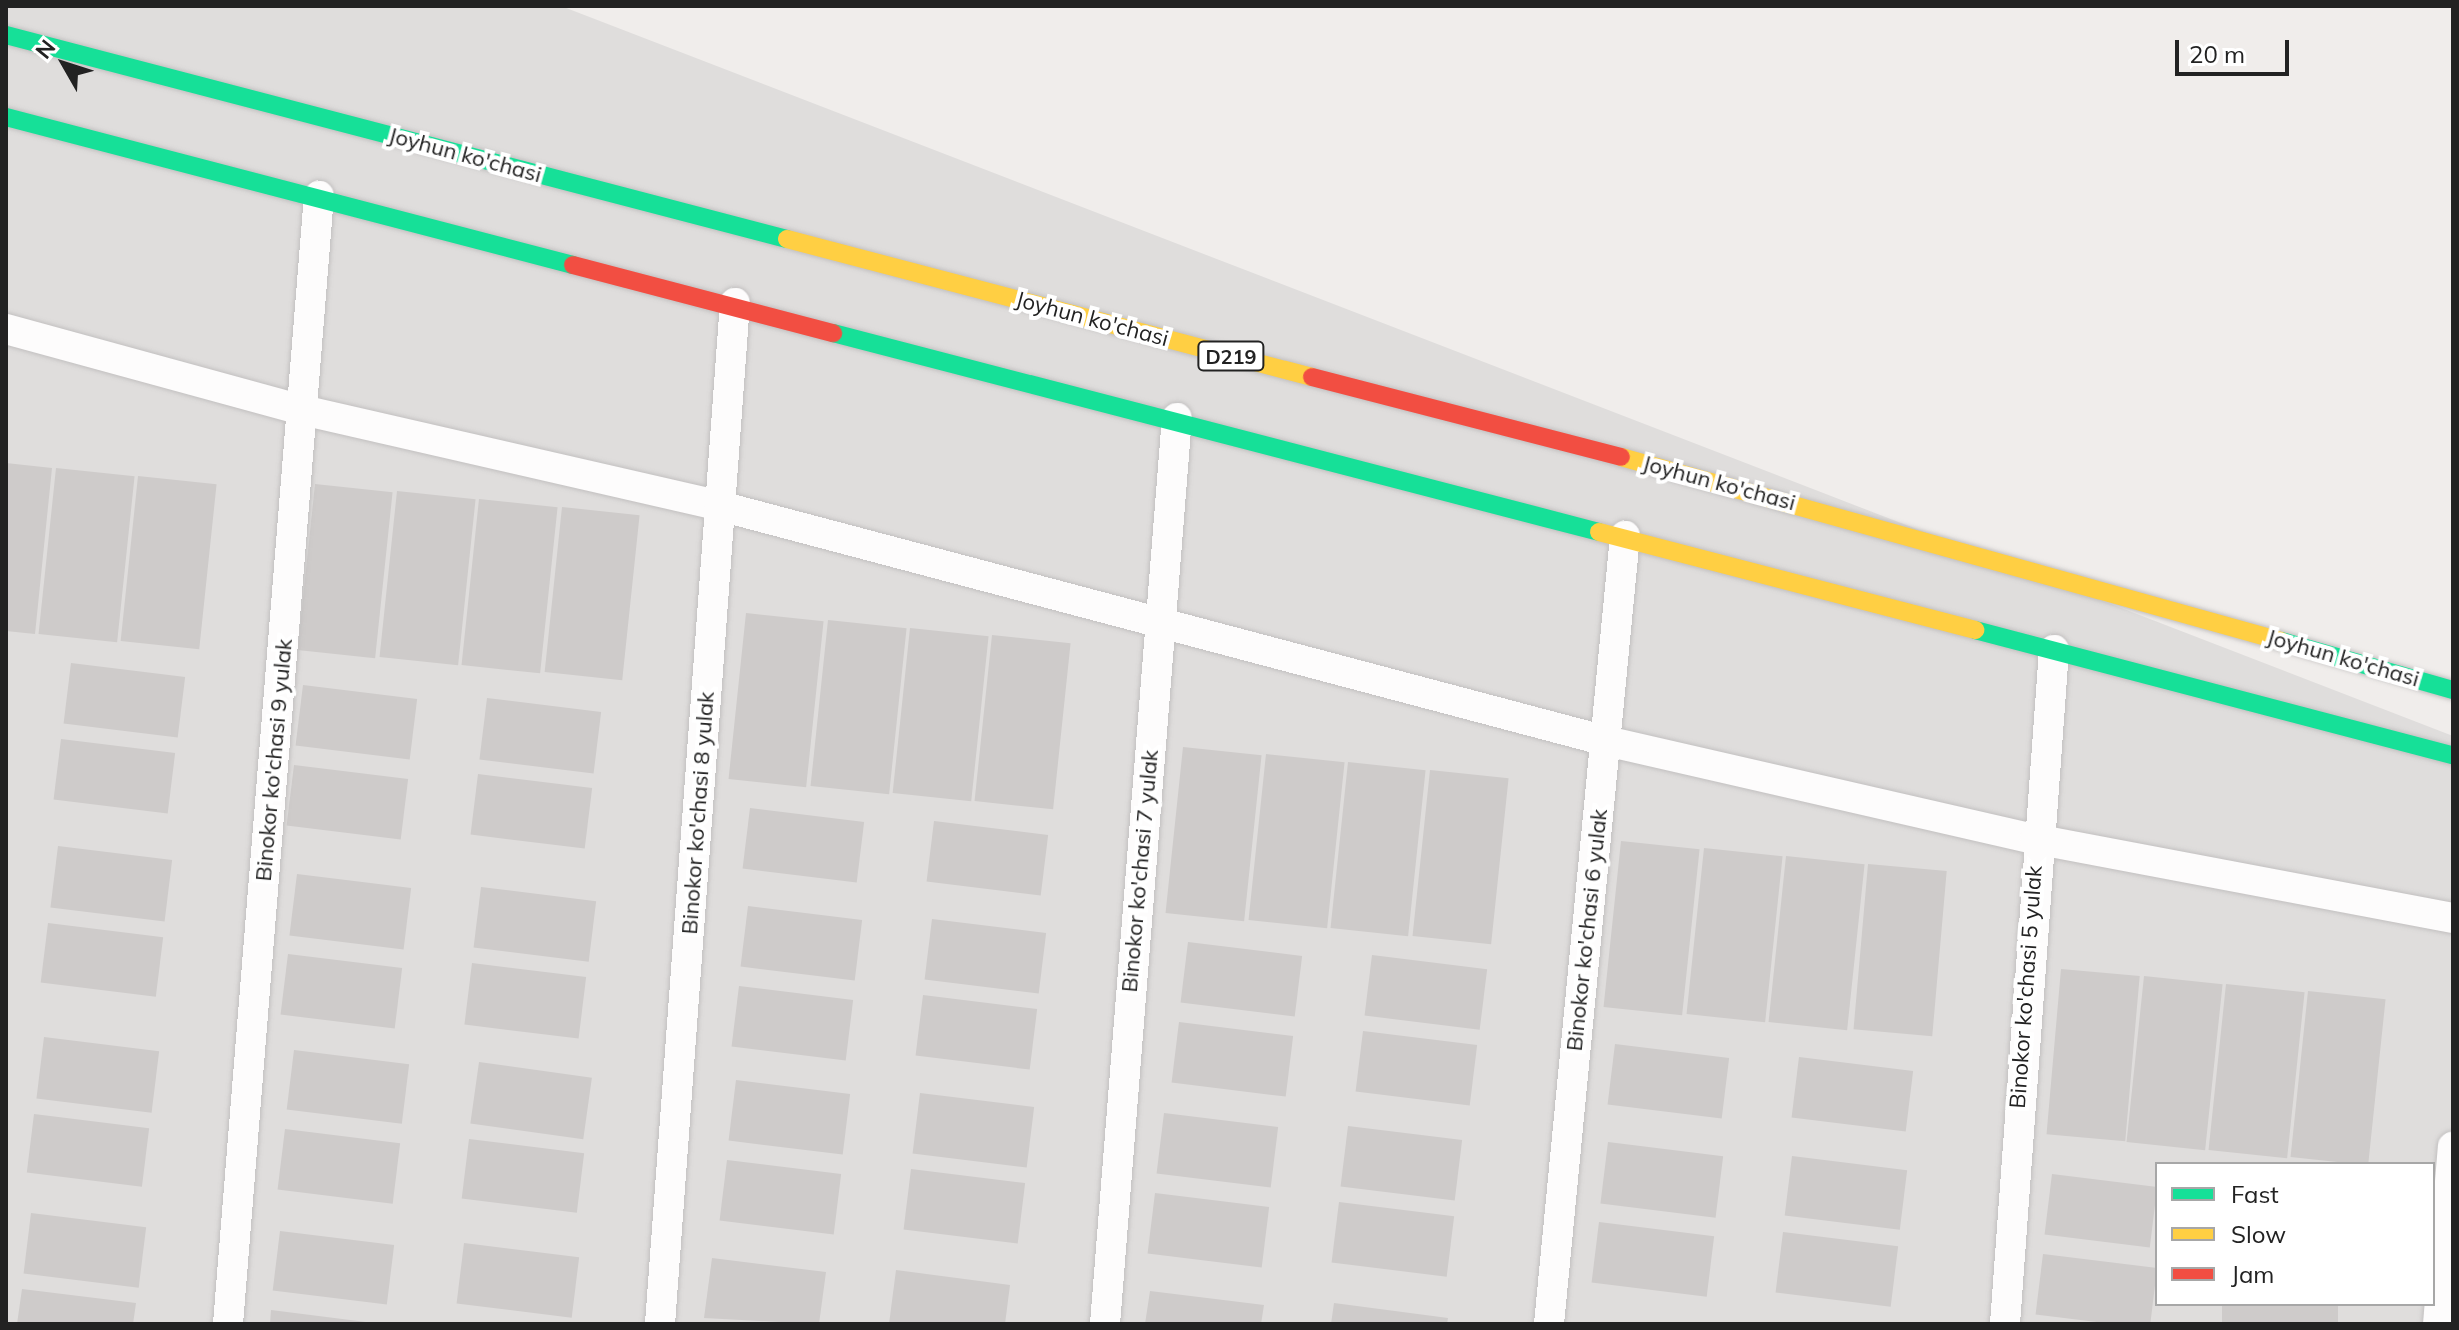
<!DOCTYPE html>
<html>
<head>
<meta charset="utf-8">
<style>
	body { margin:0 }
	#map { position:relative; width:2459px; height:1330px; overflow:hidden; background:#f0edeb; font-family:Mulish,sans-serif }
	div>[style] { position:absolute }
	.residential>* { inset:0; background:#dfdddc }
	.building>* { inset:0; background:#cecbca; transform-origin:0 0 }
	.roads { filter:drop-shadow(0 0 2px #c2c0c0) drop-shadow(0 0 2px #c2c0c0) }
	.street>* { height:30px; margin:-15px; padding:0 15px; transform-origin:15px; border-radius:15px; background:#fdfcfc }
	.fast>* { height:18px; margin:-9px; padding:0 9px; transform-origin:9px; border-radius:9px; background:#16e098 }
	.slow>* { height:18px; margin:-9px; padding:0 9px; transform-origin:9px; border-radius:9px; background:#ffcf43 }
	.jam>* { height:18px; margin:-9px; padding:0 9px; transform-origin:9px; border-radius:9px; background:#f24e42 }
	span { translate:-50% -50%; white-space:nowrap; text-align:center; line-height:1.15; -webkit-text-stroke:8px #fff; paint-order:stroke }
	.shield-label span { padding:2px 6px; background:#fff; border:2px solid; border-radius:6px; -webkit-text-stroke-width:0 }
	.shield-label { font-size:20px; color:#222; font-weight:700 }
	.street-label { font-size:22px; color:#222 }
	.frame { position:absolute; inset:0; border:8px solid #222; pointer-events:none }
	.legend { position:absolute; left:2155px; top:1162px; width:280px; height:144px; box-sizing:border-box; background:#fff; border:2px solid #a7a7a7; margin:0; padding:10px 14px; list-style:none; font-size:24px; color:#222 }
	.legend li { display:flex; align-items:center; gap:16px; height:40px }
	.legend b { width:40px; border:2px solid #a7a7a7 }
	.north { position:absolute; left:24px; top:24px; width:80px; height:80px; -webkit-text-stroke:6px #fff; paint-order:stroke; rotate:309deg; font-size:22px; font-weight:700; line-height:32px; text-align:center; color:#222 }
	.north::after { content:''; display:block; margin:auto; width:28px; height:36px; background:#222; clip-path:polygon(50% 0,100% 100%,50% 72%,0 100%) }
	.scale { position:absolute; left:2175px; top:40px; width:114px; height:36px; box-sizing:border-box; border:4px solid #222; border-top:0; padding-left:10px; font-size:24px; line-height:28px; white-space:nowrap; color:#222; -webkit-text-stroke:6px #fff; paint-order:stroke }
</style>
</head>
<body>
<div id="map">
	<div class="residential">
		<i style="clip-path:polygon(evenodd,6px 6px,561px 6px,2453px 736px,2453px 1324px,6px 1324px,6px 6px,2157px 1164px,2433px 1164px,2433px 1304px,2157px 1304px,2157px 1164px)"></i>
	</div>
	<div class="building">
		<i style="clip-path:polygon(6px 463px,52px 468px,35px 634px,6px 631px)"></i>
		<i style="left:56px;top:468px;width:79px;height:167px;rotate:6deg"></i>
		<i style="left:138px;top:476px;width:79px;height:166px;rotate:6deg"></i>
		<i style="left:315px;top:484px;width:78px;height:167px;rotate:6deg"></i>
		<i style="left:397px;top:491px;width:79px;height:167px;rotate:6deg"></i>
		<i style="left:479px;top:499px;width:79px;height:167px;rotate:6deg"></i>
		<i style="left:562px;top:507px;width:78px;height:166px;rotate:6deg"></i>
		<i style="left:746px;top:613px;width:78px;height:167px;rotate:6deg"></i>
		<i style="left:828px;top:620px;width:79px;height:167px;rotate:6deg"></i>
		<i style="left:910px;top:628px;width:79px;height:166px;rotate:6deg"></i>
		<i style="left:992px;top:635px;width:79px;height:167px;rotate:6deg"></i>
		<i style="left:71px;top:663px;width:115px;height:61px;rotate:7deg"></i>
		<i style="left:303px;top:685px;width:115px;height:61px;rotate:7deg"></i>
		<i style="left:487px;top:698px;width:115px;height:62px;rotate:7deg"></i>
		<i style="left:61px;top:739px;width:115px;height:61px;rotate:7deg"></i>
		<i style="left:1183px;top:747px;width:79px;height:167px;rotate:6deg"></i>
		<i style="left:1266px;top:754px;width:79px;height:167px;rotate:6deg"></i>
		<i style="left:1348px;top:762px;width:78px;height:167px;rotate:6deg"></i>
		<i style="left:294px;top:765px;width:115px;height:61px;rotate:7deg"></i>
		<i style="left:1430px;top:770px;width:79px;height:167px;rotate:6deg"></i>
		<i style="left:478px;top:774px;width:115px;height:61px;rotate:7deg"></i>
		<i style="left:750px;top:808px;width:115px;height:61px;rotate:7deg"></i>
		<i style="left:934px;top:821px;width:115px;height:61px;rotate:7deg"></i>
		<i style="left:1621px;top:841px;width:79px;height:167px;rotate:6deg"></i>
		<i style="left:58px;top:846px;width:115px;height:62px;rotate:7deg"></i>
		<i style="left:1704px;top:848px;width:79px;height:167px;rotate:6deg"></i>
		<i style="left:1786px;top:856px;width:79px;height:167px;rotate:6deg"></i>
		<i style="left:1868px;top:864px;width:79px;height:166px;rotate:5deg"></i>
		<i style="left:297px;top:874px;width:115px;height:62px;rotate:7deg"></i>
		<i style="left:481px;top:887px;width:116px;height:61px;rotate:7deg"></i>
		<i style="left:748px;top:906px;width:115px;height:61px;rotate:7deg"></i>
		<i style="left:932px;top:919px;width:115px;height:61px;rotate:7deg"></i>
		<i style="left:48px;top:923px;width:116px;height:60px;rotate:7deg"></i>
		<i style="left:1188px;top:942px;width:115px;height:61px;rotate:7deg"></i>
		<i style="left:288px;top:954px;width:115px;height:61px;rotate:7deg"></i>
		<i style="left:1372px;top:955px;width:116px;height:61px;rotate:7deg"></i>
		<i style="left:472px;top:963px;width:115px;height:62px;rotate:7deg"></i>
		<i style="left:2061px;top:969px;width:79px;height:166px;rotate:5deg"></i>
		<i style="left:2144px;top:976px;width:79px;height:167px;rotate:6deg"></i>
		<i style="left:2226px;top:984px;width:79px;height:167px;rotate:6deg"></i>
		<i style="left:739px;top:986px;width:115px;height:61px;rotate:7deg"></i>
		<i style="left:2308px;top:991px;width:78px;height:167px;rotate:6deg"></i>
		<i style="left:923px;top:995px;width:115px;height:61px;rotate:7deg"></i>
		<i style="left:1179px;top:1022px;width:115px;height:61px;rotate:7deg"></i>
		<i style="left:1363px;top:1031px;width:115px;height:61px;rotate:7deg"></i>
		<i style="left:44px;top:1037px;width:116px;height:62px;rotate:7deg"></i>
		<i style="left:1615px;top:1044px;width:115px;height:61px;rotate:7deg"></i>
		<i style="left:294px;top:1050px;width:116px;height:60px;rotate:7deg"></i>
		<i style="left:1799px;top:1057px;width:115px;height:61px;rotate:7deg"></i>
		<i style="left:479px;top:1062px;width:114px;height:62px;rotate:8deg"></i>
		<i style="left:736px;top:1080px;width:115px;height:61px;rotate:7deg"></i>
		<i style="left:920px;top:1093px;width:115px;height:61px;rotate:7deg"></i>
		<i style="left:1164px;top:1113px;width:115px;height:61px;rotate:7deg"></i>
		<i style="left:34px;top:1114px;width:116px;height:59px;rotate:7deg"></i>
		<i style="left:1348px;top:1126px;width:115px;height:61px;rotate:7deg"></i>
		<i style="left:285px;top:1129px;width:116px;height:61px;rotate:7deg"></i>
		<i style="left:469px;top:1139px;width:116px;height:60px;rotate:7deg"></i>
		<i style="left:1608px;top:1142px;width:116px;height:62px;rotate:7deg"></i>
		<i style="left:1792px;top:1156px;width:116px;height:60px;rotate:7deg"></i>
		<i style="left:727px;top:1160px;width:115px;height:61px;rotate:7deg"></i>
		<i style="left:911px;top:1169px;width:115px;height:61px;rotate:7deg"></i>
		<i style="left:2052px;top:1174px;width:106px;height:61px;rotate:7deg"></i>
		<i style="left:1155px;top:1193px;width:115px;height:61px;rotate:7deg"></i>
		<i style="left:1339px;top:1202px;width:116px;height:61px;rotate:7deg"></i>
		<i style="left:31px;top:1213px;width:116px;height:61px;rotate:7deg"></i>
		<i style="left:1599px;top:1222px;width:116px;height:61px;rotate:7deg"></i>
		<i style="left:280px;top:1231px;width:115px;height:60px;rotate:7deg"></i>
		<i style="left:1783px;top:1232px;width:116px;height:61px;rotate:7deg"></i>
		<i style="left:464px;top:1243px;width:116px;height:61px;rotate:7deg"></i>
		<i style="left:2043px;top:1254px;width:115px;height:61px;rotate:7deg"></i>
		<i style="clip-path:polygon(712px 1258px,826px 1272px,819px 1324px,704px 1318px)"></i>
		<i style="clip-path:polygon(896px 1270px,1010px 1285px,1005px 1324px,889px 1324px)"></i>
		<i style="clip-path:polygon(22px 1289px,136px 1303px,133px 1324px,17px 1324px)"></i>
		<i style="clip-path:polygon(1150px 1291px,1264px 1305px,1261px 1324px,1145px 1324px)"></i>
		<i style="clip-path:polygon(1334px 1303px,1448px 1318px,1447px 1324px,1331px 1324px)"></i>
		<i style="left:2222px;top:1304px;width:116px;height:19px"></i>
		<i style="clip-path:polygon(271px 1310px,366px 1322px,366px 1324px,270px 1324px)"></i>
	</div>
	<div class="roads">
		<div class="street">
			<i style="left:6px;top:329px;width:307px;rotate:15.3deg"></i>
			<i style="left:302px;top:410px;width:429px;rotate:12.9deg"></i>
			<i style="left:720px;top:506px;width:917px;rotate:14.85deg"></i>
			<i style="left:1606px;top:741px;width:440px;rotate:12.9deg"></i>
			<i style="left:2035px;top:839px;width:425px;rotate:10.7deg"></i>
			<i style="left:228px;top:1324px;width:1132px;rotate:-85.39deg"></i>
			<i style="left:660px;top:1324px;width:1024px;rotate:-85.8deg"></i>
			<i style="left:1105px;top:1324px;width:909px;rotate:-85.46deg"></i>
			<i style="left:1549px;top:1324px;width:792px;rotate:-84.49deg"></i>
			<i style="left:2005px;top:1324px;width:676px;rotate:-85.84deg"></i>
			<i style="left:2438px;top:1324px;width:178px;rotate:-85.2deg"></i>
		</div>
		<div class="fast">
			<i style="left:6px;top:35px;width:807px;rotate:14.64deg"></i>
			<i style="left:6px;top:117px;width:586px;rotate:14.63deg"></i>
			<i style="left:833px;top:333px;width:791px;rotate:14.56deg"></i>
			<i style="left:1975px;top:630px;width:494px;rotate:14.7deg"></i>
			<i style="left:2281px;top:641px;width:179px;rotate:15.9deg"></i>
		</div>
		<div class="slow">
			<i style="left:787px;top:239px;width:543px;rotate:14.73deg"></i>
			<i style="left:1621px;top:457px;width:685px;rotate:15.58deg"></i>
			<i style="left:1599px;top:532px;width:389px;rotate:14.6deg"></i>
		</div>
		<div class="jam">
			<i style="left:573px;top:265px;width:269px;rotate:14.7deg"></i>
			<i style="left:1312px;top:377px;width:319px;rotate:14.5deg"></i>
		</div>
	</div>
	<div class="shield-label">
		<span style="left:1231px;top:356px">D219</span>
	</div>
	<div class="street-label">
		<span style="left:465px;top:155px;rotate:15deg">Joyhun ko'chasi</span>
		<span style="left:1092px;top:319px;rotate:15deg">Joyhun ko'chasi</span>
		<span style="left:1719px;top:483px;rotate:15deg">Joyhun ko'chasi</span>
		<span style="left:2343px;top:658px;rotate:16deg">Joyhun ko'chasi</span>
		<span style="left:274px;top:760px;rotate:-85deg">Binokor ko'chasi 9 yulak</span>
		<span style="left:698px;top:813px;rotate:-86deg">Binokor ko'chasi 8 yulak</span>
		<span style="left:1140px;top:871px;rotate:-85deg">Binokor ko'chasi 7 yulak</span>
		<span style="left:1587px;top:930px;rotate:-84deg">Binokor ko'chasi 6 yulak</span>
		<span style="left:2026px;top:987px;rotate:-86deg">Binokor ko'chasi 5 yulak</span>
	</div>
	<div class="frame"></div>
	<ul class="legend">
	<li><b style="height:10px;background:#16e098"></b>Fast</li>
	<li><b style="height:10px;background:#ffcf43"></b>Slow</li>
	<li><b style="height:10px;background:#f24e42"></b>Jam</li>
	</ul>
	<div class="north">N</div>
	<div class="scale">20 m</div>
</div>
</body>
</html>
